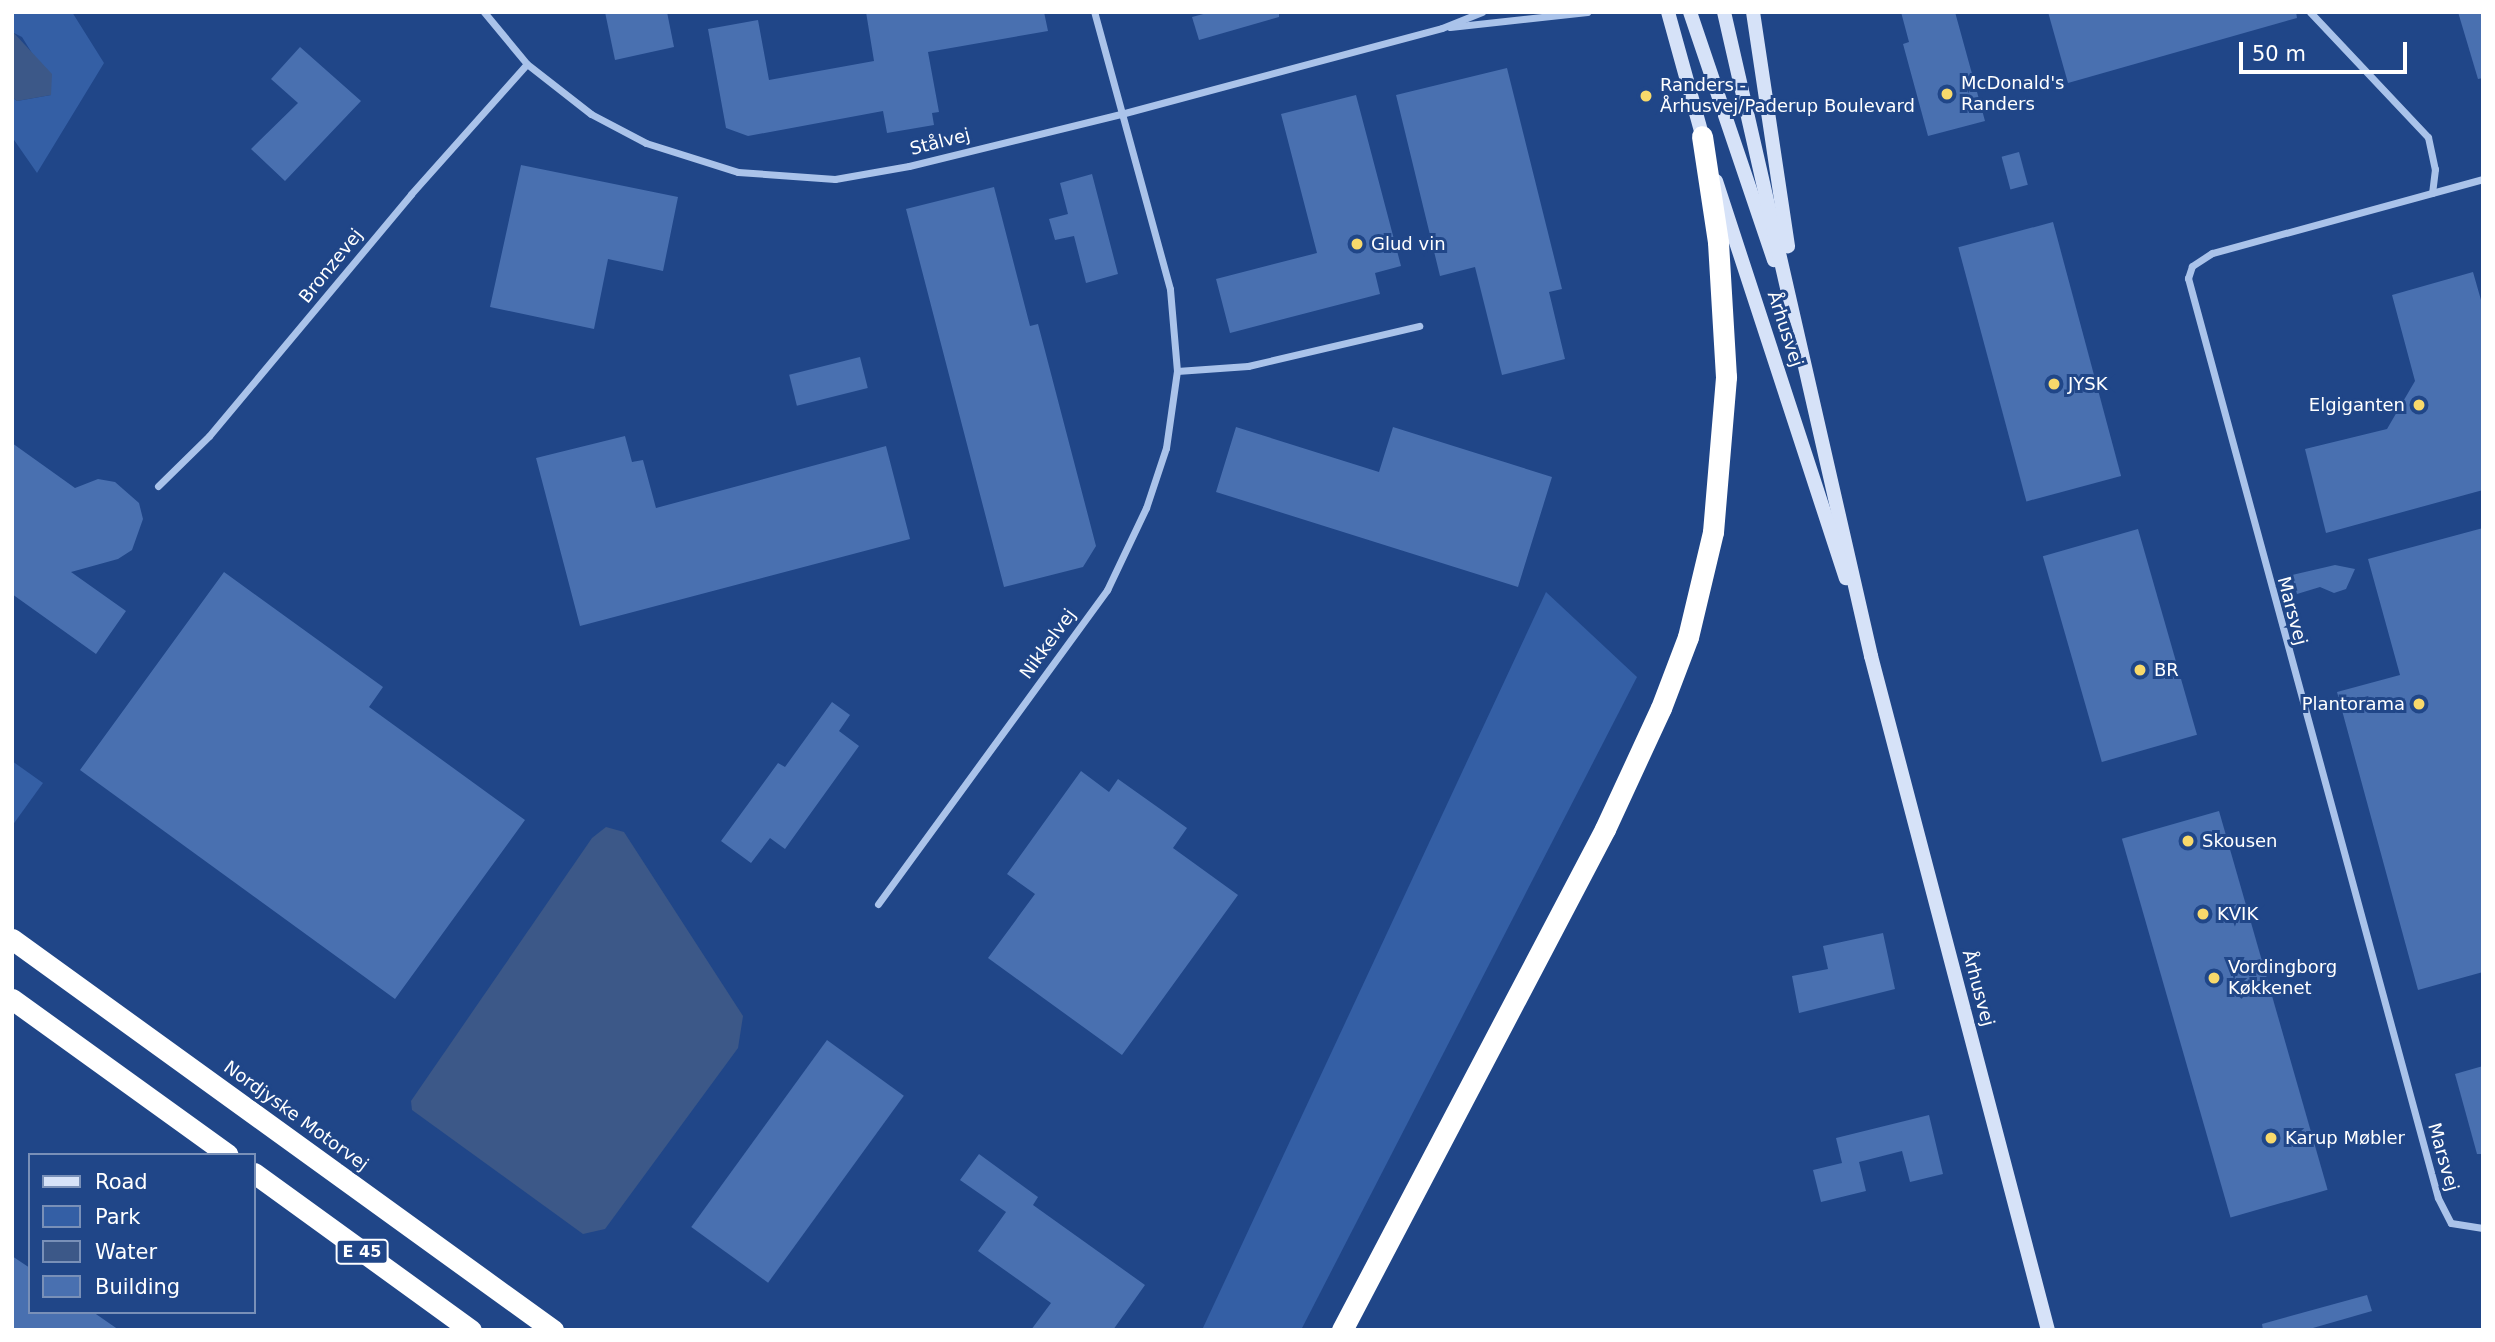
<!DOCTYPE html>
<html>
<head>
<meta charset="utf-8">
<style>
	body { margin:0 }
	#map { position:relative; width:2495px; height:1342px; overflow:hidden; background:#204688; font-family:"DejaVu Sans",sans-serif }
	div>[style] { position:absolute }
	.green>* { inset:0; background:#345fa5 }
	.water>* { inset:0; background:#3c5888 }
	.building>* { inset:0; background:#4970b0; transform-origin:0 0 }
	.street>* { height:7px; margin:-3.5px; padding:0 3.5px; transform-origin:3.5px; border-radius:3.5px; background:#aac3ea }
	.secondary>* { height:14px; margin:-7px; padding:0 7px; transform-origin:7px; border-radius:7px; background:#d6e2f8 }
	.highway>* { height:21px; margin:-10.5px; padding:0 10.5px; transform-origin:10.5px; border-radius:10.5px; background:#fff }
	.dots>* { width:19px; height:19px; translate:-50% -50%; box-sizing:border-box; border:4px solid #204688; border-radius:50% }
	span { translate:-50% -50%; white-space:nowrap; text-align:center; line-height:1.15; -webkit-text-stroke:6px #204688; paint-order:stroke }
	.shield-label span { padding:2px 5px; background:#204688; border:2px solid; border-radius:5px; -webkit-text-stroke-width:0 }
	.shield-label { font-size:16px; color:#fff; font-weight:700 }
	.poi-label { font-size:18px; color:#fff }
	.left { translate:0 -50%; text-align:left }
	.right { translate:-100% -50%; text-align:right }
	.street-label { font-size:18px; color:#fff }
	.frame { position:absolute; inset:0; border:14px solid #fff; pointer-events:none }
	.legend { position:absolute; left:28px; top:1153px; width:228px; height:161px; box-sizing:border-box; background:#204688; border:2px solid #7990b8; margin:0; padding:9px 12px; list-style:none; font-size:21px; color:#fff }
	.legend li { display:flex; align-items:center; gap:14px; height:35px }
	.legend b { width:35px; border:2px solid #7990b8 }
	.scale { position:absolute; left:2239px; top:42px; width:168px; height:32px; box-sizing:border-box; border:4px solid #fff; border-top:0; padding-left:9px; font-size:21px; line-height:24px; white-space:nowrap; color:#fff; -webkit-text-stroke:5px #204688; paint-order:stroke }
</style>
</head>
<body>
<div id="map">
	<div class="green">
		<i style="clip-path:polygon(12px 12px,72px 12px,104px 63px,37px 173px,12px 137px,12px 97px,17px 101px,51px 95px,51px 74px,40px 66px,22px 37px,12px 32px)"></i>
		<i style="clip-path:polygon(1546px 592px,1637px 677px,1301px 1330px,1202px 1330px)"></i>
		<i style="clip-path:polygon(12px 761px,43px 783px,12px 826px)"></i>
	</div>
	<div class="water">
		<i style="clip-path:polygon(13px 32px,52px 74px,51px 95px,17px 101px,12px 97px)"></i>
		<i style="clip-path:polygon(606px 827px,624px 832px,743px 1016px,738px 1048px,605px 1229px,583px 1234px,412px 1110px,411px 1101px,592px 838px)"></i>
	</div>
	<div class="building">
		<i style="clip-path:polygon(605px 12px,667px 12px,674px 47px,615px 60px)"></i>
		<i style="clip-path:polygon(866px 12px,1044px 12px,1048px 31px,928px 52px,939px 112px,932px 113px,934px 125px,887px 133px,883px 111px,748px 136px,726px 128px,708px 29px,758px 20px,769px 80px,874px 61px)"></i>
		<i style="clip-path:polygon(1211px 12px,1279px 12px,1279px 17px,1199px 40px,1192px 17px)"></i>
		<i style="clip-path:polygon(1901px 12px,1955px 12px,1985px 121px,1928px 136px,1903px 44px,1909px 42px)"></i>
		<i style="clip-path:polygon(2048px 12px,2296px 12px,2297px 18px,2068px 83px)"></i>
		<i style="clip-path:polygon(2458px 12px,2483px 12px,2483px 78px,2478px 79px)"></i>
		<i style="clip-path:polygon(300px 47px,361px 101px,285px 181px,251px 149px,298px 103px,271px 79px)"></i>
		<i style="clip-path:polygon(1507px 68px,1562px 289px,1549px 292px,1565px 359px,1502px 375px,1475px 267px,1440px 276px,1396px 95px)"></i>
		<i style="clip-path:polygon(1356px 95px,1401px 266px,1375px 273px,1380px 294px,1230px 333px,1216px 279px,1317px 253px,1281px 114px)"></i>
		<i style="left:2019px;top:152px;width:34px;height:18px;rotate:75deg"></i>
		<i style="clip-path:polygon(521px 165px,678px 197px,663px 271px,608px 259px,594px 329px,490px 307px)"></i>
		<i style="clip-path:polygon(1092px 174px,1118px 274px,1086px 283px,1074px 236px,1055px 240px,1049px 219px,1068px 214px,1060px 183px)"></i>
		<i style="clip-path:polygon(994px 187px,1030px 326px,1038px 324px,1096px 546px,1083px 567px,1004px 587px,906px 209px)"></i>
		<i style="left:2053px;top:222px;width:263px;height:98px;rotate:75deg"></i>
		<i style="clip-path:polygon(2473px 272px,2483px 307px,2483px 490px,2326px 533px,2305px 449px,2387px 429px,2415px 381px,2392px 295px)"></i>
		<i style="left:860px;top:357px;width:32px;height:73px;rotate:76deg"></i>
		<i style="clip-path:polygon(1236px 427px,1379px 472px,1393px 427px,1552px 477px,1518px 587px,1216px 492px)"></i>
		<i style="clip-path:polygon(625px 436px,632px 462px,643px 460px,656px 508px,886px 446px,910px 539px,580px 626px,536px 458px)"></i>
		<i style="clip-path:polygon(12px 443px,75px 488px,98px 479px,115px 482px,139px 503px,143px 519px,132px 550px,118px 559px,71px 572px,126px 611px,96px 654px,12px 594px)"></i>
		<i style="clip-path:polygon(2483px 528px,2483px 972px,2418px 990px,2337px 692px,2400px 675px,2368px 559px)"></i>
		<i style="left:2138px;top:529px;width:214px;height:99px;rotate:74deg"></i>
		<i style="clip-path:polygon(2335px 565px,2355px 569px,2346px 589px,2334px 593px,2320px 587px,2297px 594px,2292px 575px)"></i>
		<i style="clip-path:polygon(224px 572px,383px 687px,369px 707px,525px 820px,395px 999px,80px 770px)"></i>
		<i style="clip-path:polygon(832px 702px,850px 715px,839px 731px,859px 746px,785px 849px,770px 838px,751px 863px,721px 841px,778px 763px,785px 767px)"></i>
		<i style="clip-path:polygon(1081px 771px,1109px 792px,1118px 779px,1187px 828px,1173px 848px,1238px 895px,1122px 1055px,988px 958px,1035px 894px,1007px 874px)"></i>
		<i style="left:2219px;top:811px;width:394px;height:101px;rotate:74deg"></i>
		<i style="clip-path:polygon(1883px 933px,1895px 989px,1799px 1013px,1792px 976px,1828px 969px,1823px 946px)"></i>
		<i style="left:827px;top:1040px;width:95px;height:231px;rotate:36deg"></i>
		<i style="clip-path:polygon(2483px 1066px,2483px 1154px,2477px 1154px,2455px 1074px)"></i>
		<i style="clip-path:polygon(1929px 1115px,1943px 1174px,1910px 1182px,1902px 1151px,1859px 1162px,1866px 1191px,1821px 1202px,1813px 1170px,1842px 1163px,1836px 1138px)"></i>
		<i style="clip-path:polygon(979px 1154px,1038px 1197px,1033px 1205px,1145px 1285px,1113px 1330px,1031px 1330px,1051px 1303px,978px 1251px,1006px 1212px,960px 1180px)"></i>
		<i style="clip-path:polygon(12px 1256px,30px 1268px,30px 1312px,93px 1312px,119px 1330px,12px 1330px)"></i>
		<i style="clip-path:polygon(2367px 1295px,2372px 1311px,2306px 1330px,2263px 1330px,2262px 1324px)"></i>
	</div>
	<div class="street">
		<i style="left:484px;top:12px;width:67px;rotate:50.4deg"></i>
		<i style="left:527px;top:64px;width:81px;rotate:38deg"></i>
		<i style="left:591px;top:114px;width:62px;rotate:27.8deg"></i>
		<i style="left:646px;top:143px;width:96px;rotate:17.5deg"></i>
		<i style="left:738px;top:172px;width:97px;rotate:4.1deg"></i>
		<i style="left:835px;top:179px;width:75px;rotate:-10deg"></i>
		<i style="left:909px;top:166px;width:218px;rotate:-13.8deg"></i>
		<i style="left:1121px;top:114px;width:332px;rotate:-15deg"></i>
		<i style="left:1442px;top:28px;width:43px;rotate:-21.8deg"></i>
		<i style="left:2310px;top:12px;width:172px;rotate:46.7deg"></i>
		<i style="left:2428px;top:137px;width:33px;rotate:78deg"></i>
		<i style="left:2435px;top:169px;width:24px;rotate:97deg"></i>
		<i style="left:1450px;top:27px;width:138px;rotate:-6.2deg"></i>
		<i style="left:2483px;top:179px;width:281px;rotate:164.7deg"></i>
		<i style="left:2212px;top:253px;width:24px;rotate:147deg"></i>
		<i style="left:2192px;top:266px;width:13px;rotate:108deg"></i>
		<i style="left:2188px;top:278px;width:953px;rotate:74.8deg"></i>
		<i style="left:2438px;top:1198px;width:28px;rotate:63deg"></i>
		<i style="left:2451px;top:1223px;width:32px;rotate:9deg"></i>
		<i style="left:1177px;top:371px;width:71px;rotate:-4deg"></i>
		<i style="left:1248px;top:366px;width:176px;rotate:-13.2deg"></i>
		<i style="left:158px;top:486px;width:71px;rotate:-44.4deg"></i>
		<i style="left:209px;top:436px;width:315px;rotate:-50.1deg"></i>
		<i style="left:411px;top:194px;width:174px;rotate:-48.3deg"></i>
		<i style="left:878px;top:904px;width:389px;rotate:-53.9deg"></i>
		<i style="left:1107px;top:590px;width:91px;rotate:-64.6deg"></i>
		<i style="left:1146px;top:508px;width:63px;rotate:-71.6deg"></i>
		<i style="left:1166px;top:448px;width:78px;rotate:-81.9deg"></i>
		<i style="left:1177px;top:371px;width:82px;rotate:-94.9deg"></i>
		<i style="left:1170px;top:289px;width:287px;rotate:-105.3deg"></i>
	</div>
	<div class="secondary">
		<i style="left:1668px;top:12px;width:135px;rotate:74.5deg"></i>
		<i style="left:1690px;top:12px;width:262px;rotate:71.3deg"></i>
		<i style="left:1724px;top:12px;width:661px;rotate:77.14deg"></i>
		<i style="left:1871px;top:656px;width:697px;rotate:75.29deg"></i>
		<i style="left:1753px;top:12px;width:237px;rotate:81.5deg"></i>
		<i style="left:1716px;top:181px;width:418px;rotate:71.9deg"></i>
	</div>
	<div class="highway">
		<i style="left:12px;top:939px;width:668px;rotate:35.86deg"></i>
		<i style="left:12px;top:999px;width:266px;rotate:35.8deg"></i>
		<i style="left:254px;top:1173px;width:268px;rotate:35.9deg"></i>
		<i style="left:1342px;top:1330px;width:566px;rotate:-62.3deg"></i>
		<i style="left:1605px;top:829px;width:133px;rotate:-65.2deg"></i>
		<i style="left:1661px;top:708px;width:76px;rotate:-69.2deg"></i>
		<i style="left:1688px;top:637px;width:108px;rotate:-76.6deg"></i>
		<i style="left:1713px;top:532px;width:156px;rotate:-85.2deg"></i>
		<i style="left:1726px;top:377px;width:135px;rotate:-93.4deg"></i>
		<i style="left:1718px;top:242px;width:107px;rotate:-98.6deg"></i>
	</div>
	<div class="dots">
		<i style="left:1947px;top:94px;background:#f8d96b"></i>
		<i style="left:1646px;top:96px;background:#f8d96b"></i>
		<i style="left:1357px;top:244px;background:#f8d96b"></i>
		<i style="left:2054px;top:384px;background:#f8d96b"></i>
		<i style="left:2419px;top:405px;background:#f8d96b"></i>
		<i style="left:2140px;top:670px;background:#f8d96b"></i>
		<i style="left:2419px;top:704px;background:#f8d96b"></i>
		<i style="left:2188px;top:841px;background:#f8d96b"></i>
		<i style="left:2203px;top:914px;background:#f8d96b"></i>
		<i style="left:2214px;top:978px;background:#f8d96b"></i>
		<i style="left:2271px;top:1138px;background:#f8d96b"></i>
	</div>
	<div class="shield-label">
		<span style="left:362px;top:1252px">E 45</span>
	</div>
	<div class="poi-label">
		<span class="left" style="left:1961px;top:94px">McDonald's<br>Randers</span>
		<span class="left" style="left:1660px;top:96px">Randers -<br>Århusvej/Paderup Boulevard</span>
		<span class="left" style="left:1371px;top:244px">Glud vin</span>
		<span class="left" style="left:2068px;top:384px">JYSK</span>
		<span class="right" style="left:2405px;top:405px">Elgiganten</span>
		<span class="left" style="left:2154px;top:670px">BR</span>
		<span class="right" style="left:2405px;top:704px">Plantorama</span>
		<span class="left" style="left:2202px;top:841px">Skousen</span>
		<span class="left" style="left:2217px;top:914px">KVIK</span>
		<span class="left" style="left:2228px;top:978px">Vordingborg<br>Køkkenet</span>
		<span class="left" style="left:2285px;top:1138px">Karup Møbler</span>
	</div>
	<div class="street-label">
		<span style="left:940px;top:142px;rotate:-14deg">Stålvej</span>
		<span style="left:331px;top:266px;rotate:-51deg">Bronzevej</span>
		<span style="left:1785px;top:329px;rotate:72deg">Århusvej</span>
		<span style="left:2292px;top:611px;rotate:75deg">Marsvej</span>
		<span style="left:1048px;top:644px;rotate:-54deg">Nikkelvej</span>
		<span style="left:1978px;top:988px;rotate:75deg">Århusvej</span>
		<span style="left:296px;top:1116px;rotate:36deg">Nordjyske Motorvej</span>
		<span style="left:2443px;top:1157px;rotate:74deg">Marsvej</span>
	</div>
	<div class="frame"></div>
	<ul class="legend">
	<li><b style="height:9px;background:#d6e2f8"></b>Road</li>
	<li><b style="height:19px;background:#345fa5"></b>Park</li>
	<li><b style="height:19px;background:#3c5888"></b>Water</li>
	<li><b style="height:19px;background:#4970b0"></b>Building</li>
	</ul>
	<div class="scale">50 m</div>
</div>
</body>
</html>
